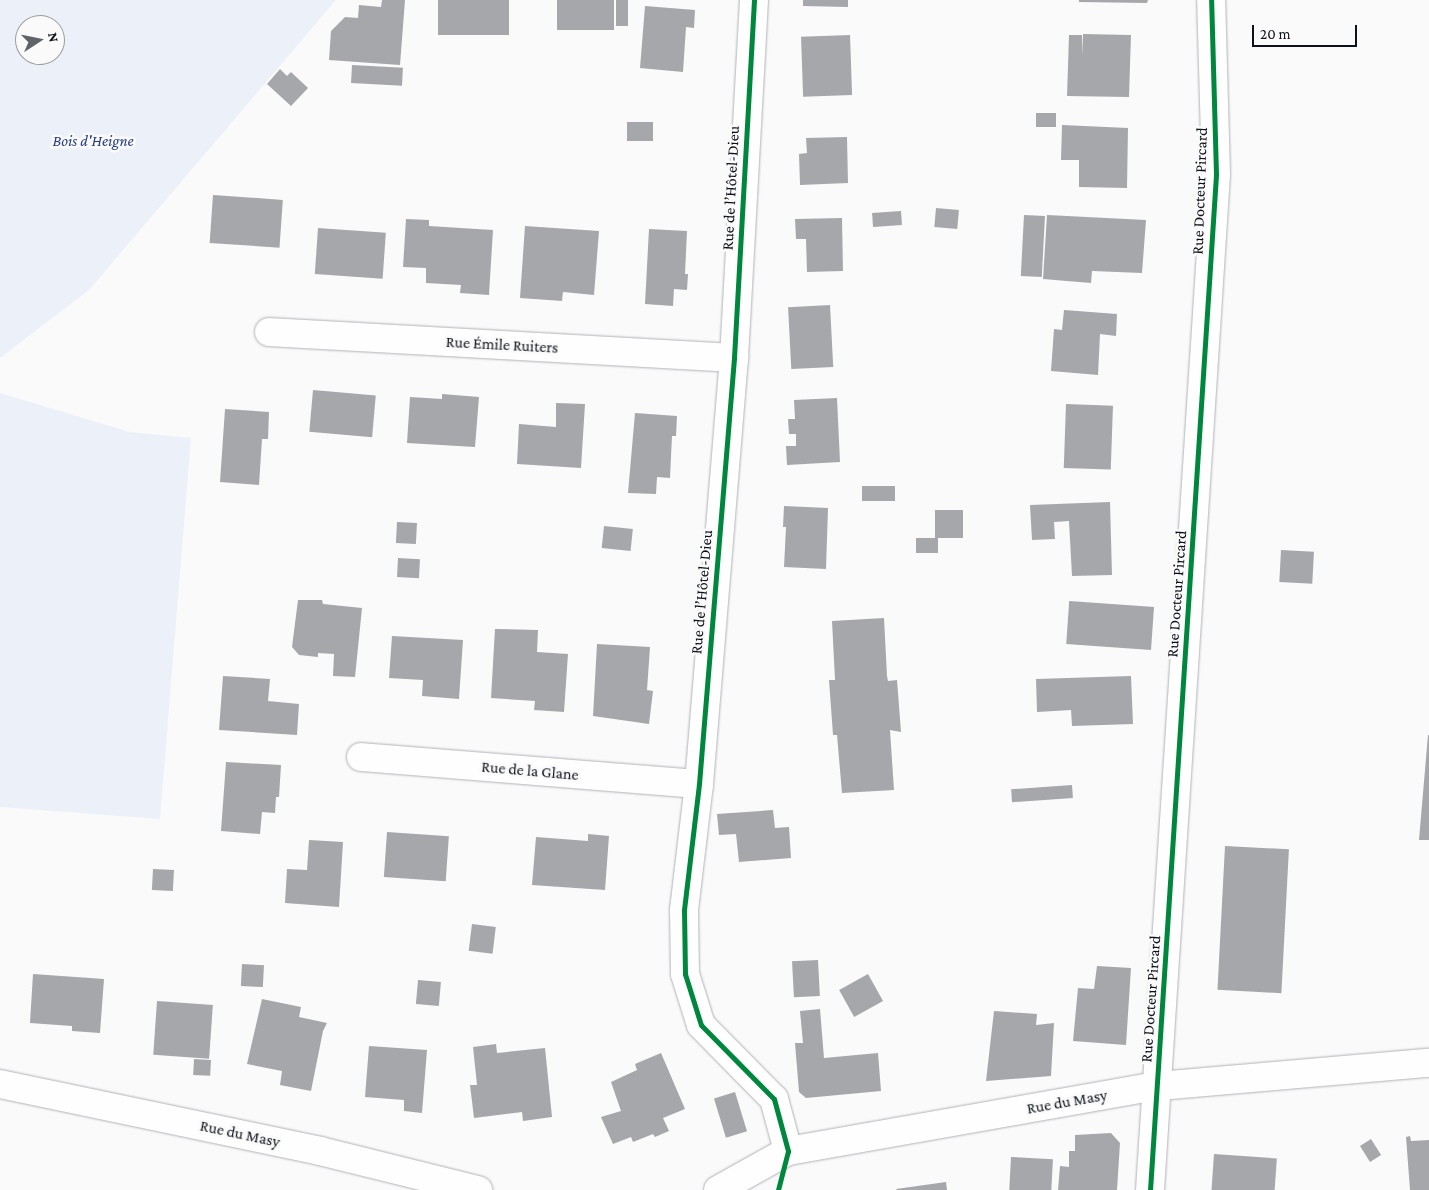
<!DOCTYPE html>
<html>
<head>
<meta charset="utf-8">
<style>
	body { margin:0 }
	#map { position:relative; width:1429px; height:1190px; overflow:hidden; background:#fafafa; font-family:"Crimson Pro",serif }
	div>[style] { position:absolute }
	.green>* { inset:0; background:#ecf1f9 }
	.building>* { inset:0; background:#a5a7ab; transform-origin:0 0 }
	.roads { filter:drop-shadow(0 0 1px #b0b2b7) drop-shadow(0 0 1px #b0b2b7) }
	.minor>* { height:28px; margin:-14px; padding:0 14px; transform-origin:14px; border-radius:14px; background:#fefefe }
	.cycleway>* { height:5px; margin:-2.5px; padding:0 2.5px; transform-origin:2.5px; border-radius:2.5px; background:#00873e }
	span { translate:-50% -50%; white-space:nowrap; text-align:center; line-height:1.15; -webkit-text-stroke:5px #fafafa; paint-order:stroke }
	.park-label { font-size:16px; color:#243d83; font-style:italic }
	.street-label { font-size:16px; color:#0d1119 }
	.north { position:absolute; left:15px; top:15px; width:50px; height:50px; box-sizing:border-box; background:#fafafa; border:1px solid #9b9da0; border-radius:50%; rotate:79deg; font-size:14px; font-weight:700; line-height:20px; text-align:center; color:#0d1119 }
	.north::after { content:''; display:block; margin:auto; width:18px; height:22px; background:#606368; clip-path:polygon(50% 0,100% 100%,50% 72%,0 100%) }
	.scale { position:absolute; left:1252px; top:25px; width:105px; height:22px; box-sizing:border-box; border:2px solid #0d1119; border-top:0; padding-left:6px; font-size:15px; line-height:18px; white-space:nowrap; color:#0d1119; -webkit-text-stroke:4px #fafafa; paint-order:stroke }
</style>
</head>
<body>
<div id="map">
	<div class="green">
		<i style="clip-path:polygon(evenodd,0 0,336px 0,89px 290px,0 358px,0 0,25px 25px,55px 25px,55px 55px,25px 55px,25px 25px)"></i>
		<i style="clip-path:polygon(0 393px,130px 432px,191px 438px,160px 819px,0 807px)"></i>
	</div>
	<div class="building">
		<i style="clip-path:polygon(382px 0,405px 0,400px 65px,329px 60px,331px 31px,345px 17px,358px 18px,359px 5px,381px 7px)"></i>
		<i style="left:438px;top:0;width:71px;height:35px"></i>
		<i style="left:557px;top:0;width:57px;height:30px"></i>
		<i style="left:616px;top:0;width:12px;height:26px"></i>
		<i style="clip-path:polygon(803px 0,848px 0,848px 7px,803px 6px)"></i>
		<i style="clip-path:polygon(1079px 0,1148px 0,1147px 3px,1079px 2px)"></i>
		<i style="clip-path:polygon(645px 6px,695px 10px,694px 28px,686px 27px,683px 72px,640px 68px)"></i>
		<i style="clip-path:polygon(1083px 34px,1131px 35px,1129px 97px,1067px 96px,1069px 35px,1082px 35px,1083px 56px)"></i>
		<i style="left:850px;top:35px;width:60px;height:49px;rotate:88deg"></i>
		<i style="left:352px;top:65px;width:51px;height:18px;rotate:3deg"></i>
		<i style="clip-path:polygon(280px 69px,287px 76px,291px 72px,308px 88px,291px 106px,267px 84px)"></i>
		<i style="left:1036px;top:113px;width:20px;height:14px"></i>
		<i style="left:627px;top:122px;width:26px;height:19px"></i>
		<i style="clip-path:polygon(1062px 125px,1128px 128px,1127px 188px,1079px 187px,1079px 160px,1061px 160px)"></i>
		<i style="clip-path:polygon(847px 137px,848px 183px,800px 185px,799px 154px,807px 153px,806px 138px)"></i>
		<i style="left:213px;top:195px;width:70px;height:48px;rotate:4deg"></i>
		<i style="left:936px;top:208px;width:23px;height:19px;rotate:5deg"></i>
		<i style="left:901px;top:211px;width:14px;height:29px;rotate:86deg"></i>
		<i style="left:1024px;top:215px;width:21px;height:61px;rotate:3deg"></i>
		<i style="clip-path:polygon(1047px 215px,1146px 220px,1142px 273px,1092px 271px,1091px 283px,1043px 279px)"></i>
		<i style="clip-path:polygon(842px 218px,843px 271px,807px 272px,806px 239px,796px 239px,795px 219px)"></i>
		<i style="clip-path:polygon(406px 219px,429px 220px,429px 226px,493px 230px,489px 295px,460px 293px,461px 285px,426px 283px,426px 268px,403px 267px)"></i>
		<i style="clip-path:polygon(525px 226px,599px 231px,594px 295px,563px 292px,562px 301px,520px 298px)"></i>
		<i style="left:318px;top:228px;width:68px;height:46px;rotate:4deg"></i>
		<i style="clip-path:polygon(649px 229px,687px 231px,685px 274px,688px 274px,687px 290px,674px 289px,673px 306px,645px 304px)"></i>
		<i style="left:830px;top:305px;width:62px;height:42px;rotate:87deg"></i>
		<i style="clip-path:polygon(1064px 310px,1117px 314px,1116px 336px,1100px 334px,1098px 375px,1051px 371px,1054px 329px,1062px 330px)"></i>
		<i style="left:313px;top:390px;width:63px;height:42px;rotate:5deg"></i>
		<i style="clip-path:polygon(442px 394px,479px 397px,475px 447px,407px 443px,410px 397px,442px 399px)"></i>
		<i style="clip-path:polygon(837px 398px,840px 462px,787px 465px,786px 446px,796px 446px,796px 434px,789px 434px,788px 419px,795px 419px,794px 400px)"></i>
		<i style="clip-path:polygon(556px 403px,585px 404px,581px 468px,517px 464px,519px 424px,556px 427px)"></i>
		<i style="left:1066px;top:404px;width:47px;height:64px;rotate:2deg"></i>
		<i style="clip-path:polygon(225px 409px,269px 412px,268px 439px,262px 439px,259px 485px,220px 482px)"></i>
		<i style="clip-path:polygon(635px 413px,677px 416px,676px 436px,672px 436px,670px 478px,657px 477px,656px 494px,628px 493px)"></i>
		<i style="left:895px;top:486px;width:15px;height:33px;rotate:90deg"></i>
		<i style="clip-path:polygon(1110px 502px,1112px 575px,1072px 576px,1069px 521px,1054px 522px,1055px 539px,1032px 540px,1030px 505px)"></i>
		<i style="clip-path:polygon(784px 506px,828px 508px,826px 569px,784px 567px,786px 527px,783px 527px)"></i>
		<i style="clip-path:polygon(935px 510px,963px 510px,963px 538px,938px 538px,938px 553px,916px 553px,916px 538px,935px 538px)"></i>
		<i style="left:397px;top:522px;width:20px;height:21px;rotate:3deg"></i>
		<i style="left:604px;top:526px;width:29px;height:22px;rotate:6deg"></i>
		<i style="left:1281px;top:550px;width:33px;height:32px;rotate:3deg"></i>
		<i style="left:398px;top:558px;width:22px;height:19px;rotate:3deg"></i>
		<i style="clip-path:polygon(298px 600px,322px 600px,323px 604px,362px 608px,355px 677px,333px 676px,334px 654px,318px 653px,318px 657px,299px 655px,292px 647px)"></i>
		<i style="left:1154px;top:607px;width:43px;height:85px;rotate:94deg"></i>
		<i style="clip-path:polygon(884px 618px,887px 676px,888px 681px,897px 680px,901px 732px,890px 730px,894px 790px,842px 793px,837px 735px,833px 735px,829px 680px,835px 680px,832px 621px)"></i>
		<i style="clip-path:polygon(495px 629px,538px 630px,537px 652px,568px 654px,564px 712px,534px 710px,535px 701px,491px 698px)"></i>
		<i style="clip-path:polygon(392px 636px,463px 640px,459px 699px,422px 696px,423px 680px,389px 678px)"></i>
		<i style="clip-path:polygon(597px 644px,650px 647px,647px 690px,653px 691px,649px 724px,593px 716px)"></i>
		<i style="clip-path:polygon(223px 676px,270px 679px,268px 701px,299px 704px,297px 735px,219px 730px)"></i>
		<i style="clip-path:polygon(1131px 676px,1133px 724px,1072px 726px,1071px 710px,1037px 712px,1036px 679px)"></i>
		<i style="clip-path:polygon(1428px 735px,1429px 735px,1429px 840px,1419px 840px)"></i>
		<i style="clip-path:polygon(226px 762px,281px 765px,279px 797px,276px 797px,275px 813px,262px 812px,260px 834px,221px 831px)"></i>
		<i style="left:1072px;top:785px;width:13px;height:61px;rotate:86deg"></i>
		<i style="clip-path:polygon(773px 810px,775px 828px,789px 827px,791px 858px,739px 862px,736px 834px,719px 835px,717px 814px)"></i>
		<i style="left:387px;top:832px;width:62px;height:45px;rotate:4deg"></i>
		<i style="clip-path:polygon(588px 834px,609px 836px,605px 890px,532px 885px,536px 837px,588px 841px)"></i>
		<i style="clip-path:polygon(309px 840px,343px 842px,339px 907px,285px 903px,287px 869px,307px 870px)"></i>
		<i style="left:1225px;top:846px;width:64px;height:144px;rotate:3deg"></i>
		<i style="left:153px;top:869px;width:21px;height:21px;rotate:3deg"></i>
		<i style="left:472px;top:924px;width:24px;height:27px;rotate:7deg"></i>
		<i style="left:818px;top:960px;width:36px;height:26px;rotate:87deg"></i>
		<i style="left:242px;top:964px;width:22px;height:22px;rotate:3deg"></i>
		<i style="clip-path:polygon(1097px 966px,1131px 968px,1126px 1045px,1073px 1041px,1078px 988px,1094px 989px)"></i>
		<i style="clip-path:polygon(33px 974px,104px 979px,100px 1033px,72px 1031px,72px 1026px,30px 1023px)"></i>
		<i style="left:868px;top:974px;width:31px;height:33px;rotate:61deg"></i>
		<i style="left:418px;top:980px;width:23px;height:24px;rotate:5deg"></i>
		<i style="clip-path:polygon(262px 999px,301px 1007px,299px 1017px,327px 1023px,323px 1031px,311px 1091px,280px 1085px,282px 1071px,247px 1064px)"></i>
		<i style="left:157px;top:1001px;width:56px;height:54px;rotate:4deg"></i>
		<i style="clip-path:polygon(820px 1009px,824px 1058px,878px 1053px,881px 1091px,806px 1098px,799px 1092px,795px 1043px,803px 1043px,800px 1011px)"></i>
		<i style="clip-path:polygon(994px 1011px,1037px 1014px,1036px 1025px,1054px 1023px,1051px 1076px,986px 1081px)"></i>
		<i style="clip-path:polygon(496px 1044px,497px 1053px,545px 1048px,552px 1117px,523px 1121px,522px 1112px,474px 1118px,470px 1085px,477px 1085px,473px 1047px)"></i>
		<i style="clip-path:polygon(369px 1046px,427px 1050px,422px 1113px,404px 1111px,404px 1100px,365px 1097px)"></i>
		<i style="clip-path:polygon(661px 1053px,685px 1109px,663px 1118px,669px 1131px,655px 1137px,653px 1134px,633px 1142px,631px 1137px,613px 1144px,601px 1117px,621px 1111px,611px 1082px,637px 1070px,635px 1064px)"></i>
		<i style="left:194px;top:1059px;width:17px;height:16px;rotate:3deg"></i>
		<i style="left:735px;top:1092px;width:41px;height:22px;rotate:73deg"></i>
		<i style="clip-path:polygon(1111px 1133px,1120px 1143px,1117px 1190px,1058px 1190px,1060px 1166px,1069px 1167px,1069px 1151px,1075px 1151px,1075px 1135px)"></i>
		<i style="clip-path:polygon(1410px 1136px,1411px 1141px,1429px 1140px,1429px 1190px,1410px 1190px,1406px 1137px)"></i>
		<i style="left:1371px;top:1139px;width:19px;height:13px;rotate:58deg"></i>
		<i style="left:1214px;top:1154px;width:63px;height:36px;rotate:4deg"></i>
		<i style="left:1011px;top:1157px;width:42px;height:33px;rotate:3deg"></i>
		<i style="clip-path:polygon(946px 1182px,947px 1190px,897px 1190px,896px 1189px)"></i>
	</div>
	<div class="roads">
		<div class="minor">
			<i style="left:754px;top:0;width:359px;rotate:93.2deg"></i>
			<i style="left:734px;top:358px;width:427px;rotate:94.7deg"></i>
			<i style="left:699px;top:784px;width:127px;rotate:96.8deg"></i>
			<i style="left:684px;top:910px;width:64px;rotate:89.1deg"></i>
			<i style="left:685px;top:974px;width:53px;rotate:72.6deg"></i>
			<i style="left:701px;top:1025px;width:104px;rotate:45.4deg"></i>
			<i style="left:774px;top:1099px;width:54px;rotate:74.9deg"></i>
			<i style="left:269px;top:332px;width:466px;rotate:3.2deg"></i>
			<i style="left:361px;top:757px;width:339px;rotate:4.6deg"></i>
			<i style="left:0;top:1084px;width:327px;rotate:11.8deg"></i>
			<i style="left:320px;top:1151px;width:163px;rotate:13.9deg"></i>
			<i style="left:718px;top:1190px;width:80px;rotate:-29.1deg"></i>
			<i style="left:788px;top:1151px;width:376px;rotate:-10deg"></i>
			<i style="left:1158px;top:1086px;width:272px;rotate:-4.9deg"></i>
			<i style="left:1150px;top:1190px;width:1018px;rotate:-86.28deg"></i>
			<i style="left:1216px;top:174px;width:174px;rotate:-91.6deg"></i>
		</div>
	</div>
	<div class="cycleway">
		<i style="left:754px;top:0;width:359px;rotate:93.2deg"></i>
		<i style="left:734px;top:358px;width:427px;rotate:94.7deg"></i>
		<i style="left:699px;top:784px;width:127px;rotate:96.8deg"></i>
		<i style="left:684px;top:910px;width:64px;rotate:89.1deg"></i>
		<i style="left:685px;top:974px;width:53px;rotate:72.6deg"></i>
		<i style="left:701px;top:1025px;width:104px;rotate:45.4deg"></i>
		<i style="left:774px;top:1099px;width:54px;rotate:74.9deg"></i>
		<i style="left:788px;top:1151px;width:40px;rotate:104.4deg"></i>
		<i style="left:1150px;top:1190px;width:1018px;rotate:-86.28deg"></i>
		<i style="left:1216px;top:174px;width:174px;rotate:-91.6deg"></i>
	</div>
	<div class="park-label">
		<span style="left:93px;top:141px">Bois d'Heigne</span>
	</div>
	<div class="street-label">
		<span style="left:731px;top:188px;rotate:-87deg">Rue de l’Hôtel-Dieu</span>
		<span style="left:1200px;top:191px;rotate:-88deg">Rue Docteur Pircard</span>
		<span style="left:502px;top:345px;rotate:3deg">Rue Émile Ruiters</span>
		<span style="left:702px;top:592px;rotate:-85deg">Rue de l’Hôtel-Dieu</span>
		<span style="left:1177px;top:594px;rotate:-86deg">Rue Docteur Pircard</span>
		<span style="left:530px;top:771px;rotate:5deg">Rue de la Glane</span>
		<span style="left:1151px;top:999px;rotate:-86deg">Rue Docteur Pircard</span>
		<span style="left:1067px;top:1102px;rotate:-10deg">Rue du Masy</span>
		<span style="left:240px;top:1134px;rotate:12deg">Rue du Masy</span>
	</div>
	<div class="north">N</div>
	<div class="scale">20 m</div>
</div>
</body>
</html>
